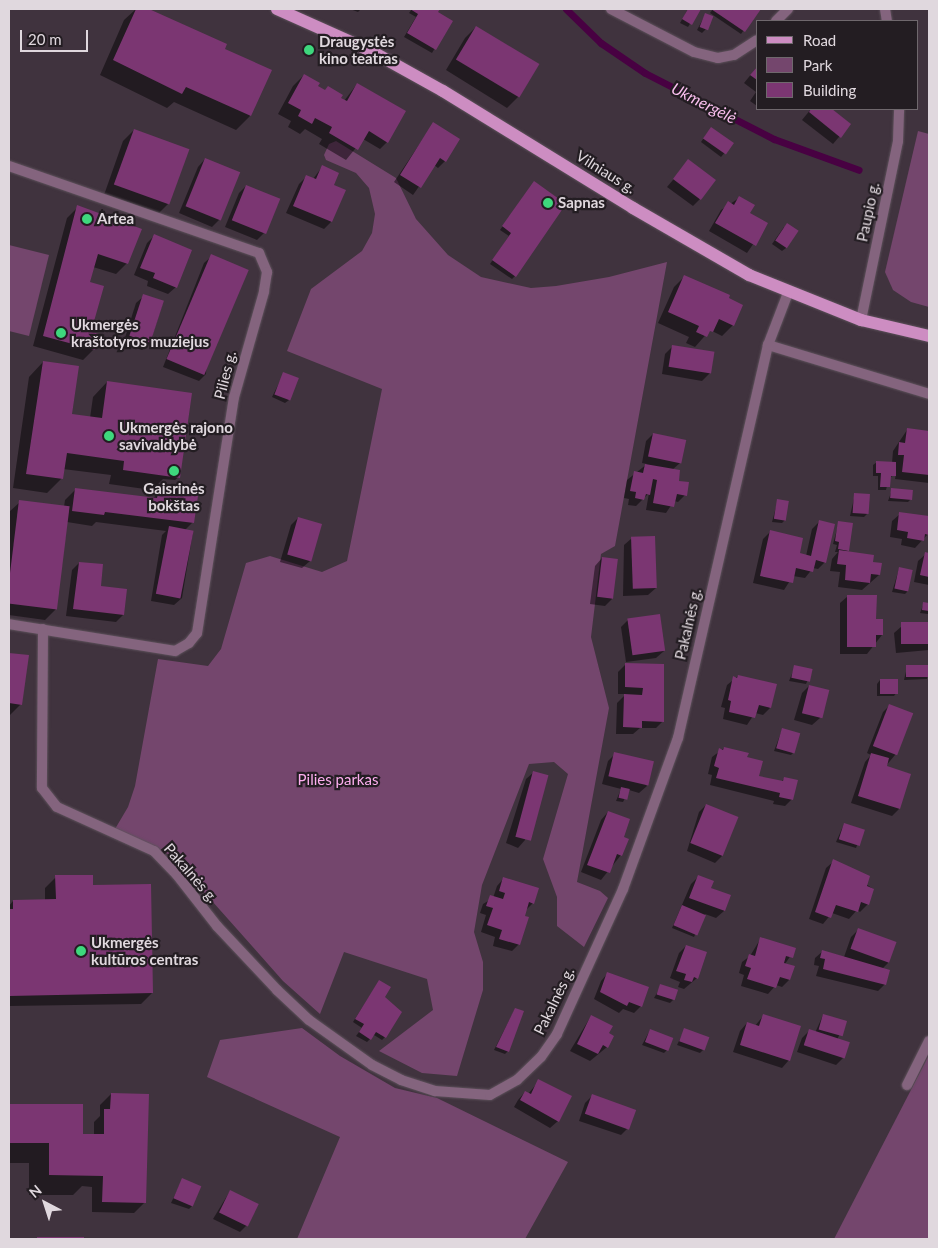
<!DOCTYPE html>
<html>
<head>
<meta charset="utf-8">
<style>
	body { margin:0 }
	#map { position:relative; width:938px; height:1248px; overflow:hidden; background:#40333e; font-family:Lato,sans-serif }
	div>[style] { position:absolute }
	.green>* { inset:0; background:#74466d }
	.shadow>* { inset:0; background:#0007 }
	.stream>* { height:7px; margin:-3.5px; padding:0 3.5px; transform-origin:3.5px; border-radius:3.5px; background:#480142 }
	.building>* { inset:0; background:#7b3672; transform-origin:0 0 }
	.roads { filter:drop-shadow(0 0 1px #5d515b) drop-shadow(0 0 1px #5d515b) }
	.street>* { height:10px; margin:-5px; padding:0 5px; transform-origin:5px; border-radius:5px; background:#84647e }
	.primary>* { height:12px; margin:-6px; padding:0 6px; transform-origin:6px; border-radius:6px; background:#cd8dc2 }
	.dots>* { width:14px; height:14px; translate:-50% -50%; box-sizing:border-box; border:2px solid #231d22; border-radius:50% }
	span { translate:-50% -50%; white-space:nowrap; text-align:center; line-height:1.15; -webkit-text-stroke:4.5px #231d22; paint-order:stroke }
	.poi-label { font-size:15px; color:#e0d8de; font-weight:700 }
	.left { translate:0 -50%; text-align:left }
	.street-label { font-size:15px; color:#e0d8de }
	.park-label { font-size:15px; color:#fdaeef }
	.water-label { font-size:16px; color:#f9beee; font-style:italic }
	.frame { position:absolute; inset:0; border:10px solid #e0d8de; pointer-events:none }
	.legend { position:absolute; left:756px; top:20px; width:162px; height:90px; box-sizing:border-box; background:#231d22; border:1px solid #6f686d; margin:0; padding:6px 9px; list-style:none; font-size:15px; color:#e0d8de }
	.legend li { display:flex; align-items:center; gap:10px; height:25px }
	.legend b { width:25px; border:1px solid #6f686d }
	.north { position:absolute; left:20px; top:1178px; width:50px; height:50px; -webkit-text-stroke:4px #231d22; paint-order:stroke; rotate:320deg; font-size:14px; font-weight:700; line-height:20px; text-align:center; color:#e0d8de }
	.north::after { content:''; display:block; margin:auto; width:18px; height:22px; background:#e0d8de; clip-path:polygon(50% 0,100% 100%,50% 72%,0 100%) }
	.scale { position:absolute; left:20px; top:30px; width:68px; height:22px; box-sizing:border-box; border:2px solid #e0d8de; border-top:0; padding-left:6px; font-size:15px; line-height:18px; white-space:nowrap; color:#e0d8de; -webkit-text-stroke:4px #231d22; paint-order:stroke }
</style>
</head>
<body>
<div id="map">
	<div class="green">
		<i style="clip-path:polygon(918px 131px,929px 134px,929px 307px,911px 302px,893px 290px,885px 272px)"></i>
		<i style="clip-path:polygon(336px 141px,396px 178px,416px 219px,448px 255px,481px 277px,531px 288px,556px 286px,609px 277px,667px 262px,615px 546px,601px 554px,591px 637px,609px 708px,577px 882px,600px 891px,608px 898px,584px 947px,557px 926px,557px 897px,543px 859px,568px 774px,554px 762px,529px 764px,482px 885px,474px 932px,483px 962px,483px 990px,457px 1076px,422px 1073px,379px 1051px,433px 1010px,427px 979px,344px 952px,320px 1014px,283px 981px,172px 856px,115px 829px,128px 807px,135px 786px,158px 659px,208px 666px,221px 649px,246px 563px,270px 556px,322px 572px,347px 561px,382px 389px,287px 351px,311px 289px,362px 251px,372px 233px,375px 214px,369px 188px,356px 173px,326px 160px,324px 155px,329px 144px)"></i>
		<i style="clip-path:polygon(9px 245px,49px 255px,29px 336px,9px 331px)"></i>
		<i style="clip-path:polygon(302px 1028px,340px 1056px,395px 1088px,437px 1098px,568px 1162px,525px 1239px,297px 1239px,340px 1137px,207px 1077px,220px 1040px)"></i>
		<i style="clip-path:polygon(929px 1055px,929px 1239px,834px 1239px)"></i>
	</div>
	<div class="shadow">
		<i style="clip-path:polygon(136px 9px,146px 9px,225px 45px,223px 49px,250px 116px,236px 130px,174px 102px,167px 108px,100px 75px,124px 20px)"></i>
		<i style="clip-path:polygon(350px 9px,361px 9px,358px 12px)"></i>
		<i style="clip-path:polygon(412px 9px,439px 9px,436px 13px,451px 21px,432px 53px,404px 37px,416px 17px,409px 13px)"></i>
		<i style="clip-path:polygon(688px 9px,699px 9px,688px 27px,680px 23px)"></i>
		<i style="clip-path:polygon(713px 9px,759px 9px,741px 34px,710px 13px)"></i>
		<i style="clip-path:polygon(705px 15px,706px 29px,702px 33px,697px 30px)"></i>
		<i style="clip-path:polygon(476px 27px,538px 64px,518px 97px,507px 108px,446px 70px,465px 38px)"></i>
		<i style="clip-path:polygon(757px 67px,757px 106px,750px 101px,756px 92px,744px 83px)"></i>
		<i style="clip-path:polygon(304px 75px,316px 87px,344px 101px,357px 84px,387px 142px,380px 149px,363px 139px,346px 160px,319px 144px,322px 139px,305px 129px,300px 134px,288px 127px,291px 121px,278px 114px,293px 86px)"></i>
		<i style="clip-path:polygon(811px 109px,830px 109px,850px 124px,833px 144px,802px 120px)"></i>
		<i style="clip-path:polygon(433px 124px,445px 161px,438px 168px,434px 165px,413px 195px,394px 182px)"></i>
		<i style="clip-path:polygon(134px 130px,169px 203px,158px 214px,104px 195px,123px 141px)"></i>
		<i style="clip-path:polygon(708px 132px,732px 144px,721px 157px,701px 142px)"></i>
		<i style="clip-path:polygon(205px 159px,238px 173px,219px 220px,212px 227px,179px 213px,198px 167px)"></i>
		<i style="clip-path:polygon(689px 161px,700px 199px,693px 206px,667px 187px)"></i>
		<i style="clip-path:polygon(322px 167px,332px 186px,344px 191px,331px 222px,324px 229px,286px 213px,299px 184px,306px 177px,313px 179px)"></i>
		<i style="clip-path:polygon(246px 186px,264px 233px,257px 240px,225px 227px,239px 193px)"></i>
		<i style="clip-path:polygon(531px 186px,515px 276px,512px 279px,490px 264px,509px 236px,500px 230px)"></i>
		<i style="clip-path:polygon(739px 198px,748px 213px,767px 224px,747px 253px,709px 231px,721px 210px)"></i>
		<i style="clip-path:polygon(78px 207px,127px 263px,116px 274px,93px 267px,88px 283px,90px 333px,94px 349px,83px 360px,33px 346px,67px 218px)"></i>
		<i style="clip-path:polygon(784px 227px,786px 248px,782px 251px,772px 244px)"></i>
		<i style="clip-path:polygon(154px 236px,176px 287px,168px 294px,147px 286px,148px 281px,134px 275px,147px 243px)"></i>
		<i style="clip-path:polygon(212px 256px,206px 374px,199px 381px,163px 367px,204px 263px)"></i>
		<i style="clip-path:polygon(685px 276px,733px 325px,722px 336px,710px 330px,695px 347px,686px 343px,689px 337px,658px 323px,674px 287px)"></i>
		<i style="clip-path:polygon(144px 296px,163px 302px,150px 343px,142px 350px,123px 344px,136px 303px)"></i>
		<i style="clip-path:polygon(673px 346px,710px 373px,702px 381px,662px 374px,665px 354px)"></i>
		<i style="clip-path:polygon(43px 362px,71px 415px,90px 418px,93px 397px,107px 382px,179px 477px,175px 480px,163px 479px,152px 490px,109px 484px,111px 475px,63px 469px,62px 478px,47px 493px,13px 488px,29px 377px)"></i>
		<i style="clip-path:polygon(284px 373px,289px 400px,285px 403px,272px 397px)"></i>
		<i style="clip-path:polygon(907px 430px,929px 432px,929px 483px,895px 479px,896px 474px,889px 478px,886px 490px,878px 490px,878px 476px,873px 476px,873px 465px,877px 462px,892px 463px,893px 451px)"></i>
		<i style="clip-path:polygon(653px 434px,680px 463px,672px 470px,685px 495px,678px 502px,674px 501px,666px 513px,646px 510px,649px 493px,636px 506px,628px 505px,629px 499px,624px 498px,627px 480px,647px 464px,642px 463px,646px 441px)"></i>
		<i style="clip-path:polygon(76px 489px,152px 499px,159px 493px,193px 522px,185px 530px,193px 532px,182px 598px,174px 605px,151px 601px,162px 535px,166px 531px,96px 522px,92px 526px,67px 522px,56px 609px,45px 620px,9px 615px,9px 512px,20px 502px,64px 507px,65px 500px)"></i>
		<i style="clip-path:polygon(892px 490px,911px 499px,908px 502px,888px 501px)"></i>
		<i style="clip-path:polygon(855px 494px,867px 514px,864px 517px,850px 516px)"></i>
		<i style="clip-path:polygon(778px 500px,785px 520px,782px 523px,772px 522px)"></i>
		<i style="clip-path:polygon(900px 514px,929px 518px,928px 534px,915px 548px,901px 545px,902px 539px,890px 537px,892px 521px)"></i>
		<i style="clip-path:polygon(298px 518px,310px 561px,302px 568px,280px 562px,291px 525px)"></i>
		<i style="clip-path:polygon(819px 522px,825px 562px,818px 569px,813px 568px,805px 578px,793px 576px,784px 590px,753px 583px,763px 539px,770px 532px,798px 554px,806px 556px,812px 529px)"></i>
		<i style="clip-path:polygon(839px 522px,848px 550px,845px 553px,879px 575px,862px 590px,838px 587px,840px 572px,830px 571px,832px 559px,838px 552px,835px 552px,837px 545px,833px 544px)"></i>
		<i style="clip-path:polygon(632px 538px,656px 588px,648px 595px,623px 596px,624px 545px)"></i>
		<i style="clip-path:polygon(926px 554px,929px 555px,929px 585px,914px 582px,918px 561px)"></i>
		<i style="clip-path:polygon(602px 558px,612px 599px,605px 606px,590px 604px,595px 566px)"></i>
		<i style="clip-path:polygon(79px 563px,123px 615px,116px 622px,66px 616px,72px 570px)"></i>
		<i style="clip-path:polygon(899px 569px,908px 591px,905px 594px,892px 592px)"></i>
		<i style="clip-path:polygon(848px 596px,875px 620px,882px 635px,867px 654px,840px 654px,840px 603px)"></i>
		<i style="clip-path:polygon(924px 603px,929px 604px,928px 614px,920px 613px)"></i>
		<i style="clip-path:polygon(628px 620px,664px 651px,656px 658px,626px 662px,621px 627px)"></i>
		<i style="clip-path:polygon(929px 624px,929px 650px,896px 653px,894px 633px,902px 626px)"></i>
		<i style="clip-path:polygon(9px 654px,27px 656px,21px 704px,10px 715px)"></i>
		<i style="clip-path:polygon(626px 664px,663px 665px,663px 721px,656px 728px,640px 728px,633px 734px,616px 734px,617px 703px,626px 694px,618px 694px,618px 672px)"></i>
		<i style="clip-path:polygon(929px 666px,927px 679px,904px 680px,907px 667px)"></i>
		<i style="clip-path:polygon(795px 667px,812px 670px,806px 684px,789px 681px)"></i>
		<i style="clip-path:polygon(738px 676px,770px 708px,763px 715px,755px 713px,747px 725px,723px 719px,725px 708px,721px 707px,727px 685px)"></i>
		<i style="clip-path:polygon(880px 680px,897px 692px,894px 696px,877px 696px,877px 684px)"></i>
		<i style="clip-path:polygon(809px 686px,820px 718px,812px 725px,794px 720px,802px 693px)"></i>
		<i style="clip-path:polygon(890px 705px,895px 755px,885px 767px,910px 774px,899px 809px,892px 816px,851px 803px,865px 762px,871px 755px,867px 753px,883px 712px)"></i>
		<i style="clip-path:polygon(782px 730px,794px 752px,791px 755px,774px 751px)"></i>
		<i style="clip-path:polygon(724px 748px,746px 758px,758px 777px,781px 782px,784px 779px,792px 799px,785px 806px,773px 804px,774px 801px,710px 785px,712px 775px,708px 774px,712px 757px)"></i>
		<i style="clip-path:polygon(615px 754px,647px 786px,639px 793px,629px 790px,623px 802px,616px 801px,621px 789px,602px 784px,608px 761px)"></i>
		<i style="clip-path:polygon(534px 772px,525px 840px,518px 848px,506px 843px,526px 779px)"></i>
		<i style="clip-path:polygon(706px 805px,722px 856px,715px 863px,687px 851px,699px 812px)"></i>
		<i style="clip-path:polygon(608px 812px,621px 855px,601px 880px,581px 872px,601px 820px)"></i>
		<i style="clip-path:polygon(844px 824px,863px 830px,856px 848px,836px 842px)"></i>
		<i style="clip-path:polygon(834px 861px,873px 889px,868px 904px,860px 912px,857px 910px,849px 919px,832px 913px,823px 924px,809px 919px,826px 868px)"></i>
		<i style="clip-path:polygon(56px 877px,92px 886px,152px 993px,141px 1004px,9px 1006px,9px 906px,13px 901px,45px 901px,45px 888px)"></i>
		<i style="clip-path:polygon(698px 877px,710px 888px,729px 896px,724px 911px,716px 918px,705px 914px,694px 937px,672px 928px,691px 884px)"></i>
		<i style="clip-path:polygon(504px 878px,533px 903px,525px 911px,519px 944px,512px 951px,493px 946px,495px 937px,481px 932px,486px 915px,480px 913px,483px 904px,493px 898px,497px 886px)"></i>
		<i style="clip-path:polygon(858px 930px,889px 962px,882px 969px,885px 984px,878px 991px,816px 976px,819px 966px,814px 965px,815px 958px,823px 951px,844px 957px,851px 937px)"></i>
		<i style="clip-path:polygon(761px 938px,795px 949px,785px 964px,793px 967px,789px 980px,782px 987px,776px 985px,768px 994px,741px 986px,744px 975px,739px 973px,742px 962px,750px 956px)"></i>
		<i style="clip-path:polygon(686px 946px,697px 978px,684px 989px,678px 987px,680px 982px,670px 978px,679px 953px)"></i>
		<i style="clip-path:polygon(608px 973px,641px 1006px,634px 1013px,623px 1009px,619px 1013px,594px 999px,601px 981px)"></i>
		<i style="clip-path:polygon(379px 981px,383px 998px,385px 1037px,382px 1040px,374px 1035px,367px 1042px,356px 1036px,362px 1028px,353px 1022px)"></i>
		<i style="clip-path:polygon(661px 986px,673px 1000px,670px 1003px,654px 998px)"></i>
		<i style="clip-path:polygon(515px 1009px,508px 1051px,505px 1054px,494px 1050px)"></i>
		<i style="clip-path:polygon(823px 1015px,845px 1022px,837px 1040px,843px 1058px,836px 1065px,797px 1052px,802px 1038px,809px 1031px,815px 1033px)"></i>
		<i style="clip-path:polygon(591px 1016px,607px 1034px,607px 1047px,590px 1061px,570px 1051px)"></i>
		<i style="clip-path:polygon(763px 1016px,789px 1060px,782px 1068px,733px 1052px,740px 1031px,747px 1023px,755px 1026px)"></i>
		<i style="clip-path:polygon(685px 1029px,703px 1050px,700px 1053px,677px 1045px)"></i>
		<i style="clip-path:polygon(650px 1030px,667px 1050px,664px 1053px,642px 1045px)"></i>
		<i style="clip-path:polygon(539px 1081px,558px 1121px,550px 1128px,514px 1107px,518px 1100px,525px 1092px,528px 1094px)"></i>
		<i style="clip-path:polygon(111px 1094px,145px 1202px,134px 1213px,92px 1212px,92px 1187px,82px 1186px,73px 1195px,29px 1195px,29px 1163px,9px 1163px,9px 1105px,82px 1105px,81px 1135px,94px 1136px,94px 1122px,100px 1116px,100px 1105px)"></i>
		<i style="clip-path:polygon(592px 1096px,628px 1128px,621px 1135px,579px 1121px,585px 1103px)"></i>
		<i style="clip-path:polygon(182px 1180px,192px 1206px,189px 1209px,171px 1203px)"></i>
		<i style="clip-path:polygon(230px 1191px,247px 1225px,240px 1232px,213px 1219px)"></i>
	</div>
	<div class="stream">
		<i style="left:566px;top:9px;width:49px;rotate:44.2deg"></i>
		<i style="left:601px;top:43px;width:53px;rotate:34.3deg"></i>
		<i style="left:645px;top:73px;width:145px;rotate:27.1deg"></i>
		<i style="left:774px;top:139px;width:90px;rotate:20deg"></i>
	</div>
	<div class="building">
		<i style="clip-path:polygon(136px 9px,149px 9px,227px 44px,225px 49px,272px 70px,251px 116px,186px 87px,182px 94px,113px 60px)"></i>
		<i style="clip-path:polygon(410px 9px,440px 9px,438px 12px,453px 21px,436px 50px,407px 33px,418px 14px)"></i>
		<i style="clip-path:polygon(688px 9px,701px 9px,692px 25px,682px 19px)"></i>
		<i style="clip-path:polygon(711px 9px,761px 9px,745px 32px)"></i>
		<i style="left:705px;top:13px;width:9px;height:15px;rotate:21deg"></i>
		<i style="left:476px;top:26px;width:74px;height:39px;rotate:31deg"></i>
		<i style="clip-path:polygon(757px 67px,757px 80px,750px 75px)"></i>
		<i style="clip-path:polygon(304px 74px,320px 83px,318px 86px,325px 90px,328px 86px,343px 95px,341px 98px,347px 101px,357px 83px,406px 111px,388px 143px,369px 131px,358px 150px,329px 133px,332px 127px,315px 118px,312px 124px,298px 116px,301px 110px,288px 103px)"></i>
		<i style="clip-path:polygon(811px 109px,832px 109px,851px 124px,841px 138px,809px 112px)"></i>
		<i style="clip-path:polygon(433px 122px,460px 139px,446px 162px,440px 158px,421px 188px,400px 175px)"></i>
		<i style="left:711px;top:127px;width:28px;height:14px;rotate:35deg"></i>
		<i style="left:134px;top:129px;width:59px;height:59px;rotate:20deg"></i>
		<i style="left:205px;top:158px;width:38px;height:52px;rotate:22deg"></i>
		<i style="left:688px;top:159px;width:35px;height:25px;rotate:37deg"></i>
		<i style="clip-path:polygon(322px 165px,339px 173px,334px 185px,346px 190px,332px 222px,293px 206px,306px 175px,316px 179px)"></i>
		<i style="clip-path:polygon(534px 181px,566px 204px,516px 277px,492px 260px,511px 233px,502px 226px)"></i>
		<i style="left:246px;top:185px;width:37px;height:38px;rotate:22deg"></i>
		<i style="clip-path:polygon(739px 196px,755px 205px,750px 213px,768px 223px,756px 246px,715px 223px,728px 201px,734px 205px)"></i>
		<i style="clip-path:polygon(77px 205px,142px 229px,128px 264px,98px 254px,90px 282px,104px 286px,91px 332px,99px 334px,95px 350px,43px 336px)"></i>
		<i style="left:787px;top:223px;width:14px;height:21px;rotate:34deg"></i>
		<i style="clip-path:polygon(154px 234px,192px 250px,177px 288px,153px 278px,155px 273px,140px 268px)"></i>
		<i style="left:211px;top:254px;width:41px;height:114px;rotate:23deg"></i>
		<i style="clip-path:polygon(684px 275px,730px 295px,729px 298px,743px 305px,734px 326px,719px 319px,713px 332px,710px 331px,707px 337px,696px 332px,699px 326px,668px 312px)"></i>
		<i style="left:143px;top:294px;width:22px;height:44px;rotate:18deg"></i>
		<i style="left:672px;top:345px;width:43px;height:22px;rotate:9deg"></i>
		<i style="clip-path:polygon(43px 361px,79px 366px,72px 414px,102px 418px,107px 381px,192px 393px,180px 478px,123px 470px,124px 461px,67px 453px,63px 479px,26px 474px)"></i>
		<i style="left:283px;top:372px;width:17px;height:24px;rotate:21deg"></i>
		<i style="clip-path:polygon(907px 428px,929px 431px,929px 475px,902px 472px,904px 455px,898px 455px,899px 442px,905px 443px)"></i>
		<i style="left:653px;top:433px;width:34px;height:24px;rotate:12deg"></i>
		<i style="clip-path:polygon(876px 461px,896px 462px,896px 476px,891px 476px,890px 487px,880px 487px,881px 473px,876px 473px)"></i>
		<i style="clip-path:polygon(645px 464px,680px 470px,679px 481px,689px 482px,687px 496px,677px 494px,674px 507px,653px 503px,657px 480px,653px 479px,650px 495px,646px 494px,644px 500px,635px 498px,636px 492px,630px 491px,634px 471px,643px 473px)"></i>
		<i style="clip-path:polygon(75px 488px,157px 498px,158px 491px,198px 496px,194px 523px,105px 512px,104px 515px,72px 511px)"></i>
		<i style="left:891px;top:488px;width:22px;height:10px;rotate:5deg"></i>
		<i style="left:854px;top:493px;width:16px;height:20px;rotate:4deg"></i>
		<i style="left:777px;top:499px;width:12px;height:20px;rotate:9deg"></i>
		<i style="left:19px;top:500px;width:51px;height:104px;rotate:7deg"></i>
		<i style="clip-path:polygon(899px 512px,929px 516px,929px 535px,925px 534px,924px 541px,907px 538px,908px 532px,897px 530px)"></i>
		<i style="left:298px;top:517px;width:25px;height:39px;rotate:16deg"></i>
		<i style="clip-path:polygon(819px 520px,835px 524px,826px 563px,816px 560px,813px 572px,796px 568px,793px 583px,760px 576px,770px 530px,803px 538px,800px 553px,811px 556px)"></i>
		<i style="clip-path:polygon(838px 521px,853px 523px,849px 551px,838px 549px,839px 542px,835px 541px)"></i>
		<i style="left:169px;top:526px;width:25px;height:69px;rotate:11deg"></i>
		<i style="left:655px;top:536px;width:52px;height:24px;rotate:88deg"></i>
		<i style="clip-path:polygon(839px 550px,874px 555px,873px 562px,882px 563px,880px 575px,871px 574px,870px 583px,845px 580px,846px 565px,837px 564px)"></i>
		<i style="clip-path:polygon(925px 552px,929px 553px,929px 577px,920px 575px)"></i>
		<i style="left:602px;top:557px;width:16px;height:40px;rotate:7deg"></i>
		<i style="clip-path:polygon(79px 562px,103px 564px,101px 586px,127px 589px,124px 615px,73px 609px)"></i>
		<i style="left:899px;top:567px;width:14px;height:22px;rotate:12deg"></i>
		<i style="clip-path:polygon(847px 595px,877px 595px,876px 619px,883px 619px,883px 635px,876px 635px,876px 647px,847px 647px)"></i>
		<i style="clip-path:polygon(923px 602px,929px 603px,929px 611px,922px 610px)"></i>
		<i style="left:660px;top:614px;width:37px;height:33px;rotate:82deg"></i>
		<i style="left:929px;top:622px;width:22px;height:28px;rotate:90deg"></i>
		<i style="clip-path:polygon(9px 653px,29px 655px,22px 705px,9px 703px)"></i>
		<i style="clip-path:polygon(625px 663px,664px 664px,664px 722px,642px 721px,642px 728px,623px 727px,624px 694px,642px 695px,643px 688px,625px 687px)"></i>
		<i style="left:794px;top:665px;width:19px;height:13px;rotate:12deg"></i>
		<i style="left:929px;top:665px;width:12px;height:23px;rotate:90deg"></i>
		<i style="clip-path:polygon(738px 675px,777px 684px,771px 708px,759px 705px,755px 718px,729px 712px,731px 701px,728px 700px,733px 676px,737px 678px)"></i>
		<i style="left:880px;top:679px;width:18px;height:15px"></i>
		<i style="left:809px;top:685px;width:21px;height:29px;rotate:14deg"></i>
		<i style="left:889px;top:704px;width:26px;height:45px;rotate:21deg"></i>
		<i style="left:782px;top:728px;width:19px;height:21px;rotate:16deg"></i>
		<i style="clip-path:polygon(724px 747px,749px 753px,747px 757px,763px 761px,759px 776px,783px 781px,784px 777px,798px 780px,793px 800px,779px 797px,780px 793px,716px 778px,719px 768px,714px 766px,719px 748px,723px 750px)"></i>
		<i style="left:614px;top:752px;width:41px;height:25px;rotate:13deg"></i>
		<i style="clip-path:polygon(871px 753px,889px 758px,887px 766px,911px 774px,900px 809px,858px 796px)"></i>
		<i style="left:533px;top:771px;width:16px;height:68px;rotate:15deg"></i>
		<i style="left:621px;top:787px;width:9px;height:11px;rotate:13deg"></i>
		<i style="left:706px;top:804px;width:35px;height:42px;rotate:22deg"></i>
		<i style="clip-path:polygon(608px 811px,630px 819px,624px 837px,629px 839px,622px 856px,617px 854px,610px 873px,587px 865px)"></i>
		<i style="left:844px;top:823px;width:22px;height:17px;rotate:18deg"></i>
		<i style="clip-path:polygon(833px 859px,870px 876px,867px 886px,874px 889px,869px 905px,861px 902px,858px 912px,836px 905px,831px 918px,815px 912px)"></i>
		<i style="clip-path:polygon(55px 875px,93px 875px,93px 885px,151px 884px,153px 993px,9px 996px,9px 909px,13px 909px,13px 900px,56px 899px)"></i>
		<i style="clip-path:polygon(698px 875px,714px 881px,711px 888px,731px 895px,725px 911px,689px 898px)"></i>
		<i style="clip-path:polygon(503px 877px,539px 888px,534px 904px,529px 902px,525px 916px,529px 917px,520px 945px,499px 939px,502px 930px,487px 925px,493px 908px,486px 906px,490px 895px,503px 899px,505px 893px,499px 891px)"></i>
		<i style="left:682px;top:905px;width:26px;height:22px;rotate:23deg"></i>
		<i style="left:858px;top:928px;width:41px;height:22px;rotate:20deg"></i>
		<i style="clip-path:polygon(760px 937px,796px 948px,793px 958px,786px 956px,784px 963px,795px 966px,790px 980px,780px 977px,776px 988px,747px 979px,751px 968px,745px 966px,749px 954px,755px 956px)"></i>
		<i style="clip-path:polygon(686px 945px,707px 952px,698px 979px,694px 977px,692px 982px,684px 980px,686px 974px,676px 971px)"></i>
		<i style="clip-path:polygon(822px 950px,890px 970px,886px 985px,823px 969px,825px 959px,820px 958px)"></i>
		<i style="clip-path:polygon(607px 972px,649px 987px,642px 1007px,629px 1002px,627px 1006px,600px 992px)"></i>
		<i style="clip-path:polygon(379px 980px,391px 987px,385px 997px,402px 1012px,386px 1038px,376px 1032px,371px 1040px,359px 1032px,364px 1024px,355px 1019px)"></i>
		<i style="left:660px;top:984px;width:19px;height:11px;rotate:18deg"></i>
		<i style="clip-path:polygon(515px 1008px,524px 1011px,509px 1052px,496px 1047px)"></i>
		<i style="clip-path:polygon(763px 1014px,801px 1026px,790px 1061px,740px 1045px,747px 1022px,759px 1026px)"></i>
		<i style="left:823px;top:1014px;width:25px;height:16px;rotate:16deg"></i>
		<i style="clip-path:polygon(591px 1015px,613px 1026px,609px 1033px,614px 1036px,608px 1048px,603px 1045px,598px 1054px,577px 1044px)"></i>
		<i style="left:684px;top:1028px;width:27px;height:14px;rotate:20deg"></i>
		<i style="left:650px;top:1029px;width:25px;height:14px;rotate:21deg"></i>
		<i style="left:809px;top:1029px;width:43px;height:17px;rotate:18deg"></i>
		<i style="clip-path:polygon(538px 1079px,572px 1096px,559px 1122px,520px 1100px,525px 1091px,531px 1094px)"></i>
		<i style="clip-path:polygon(111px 1093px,149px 1094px,146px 1203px,102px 1202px,103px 1176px,49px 1175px,49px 1143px,9px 1143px,9px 1104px,83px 1104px,83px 1134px,104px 1134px,104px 1109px,110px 1109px)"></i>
		<i style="left:592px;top:1094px;width:47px;height:21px;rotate:20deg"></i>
		<i style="left:182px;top:1178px;width:21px;height:22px;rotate:23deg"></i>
		<i style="left:230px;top:1190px;width:32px;height:25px;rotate:26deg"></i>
		<i style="left:37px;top:1237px;width:47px;height:2px"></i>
	</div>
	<div class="roads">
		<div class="street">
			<i style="left:611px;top:9px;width:93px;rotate:27.4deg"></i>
			<i style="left:694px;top:52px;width:25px;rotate:14deg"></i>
			<i style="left:718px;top:58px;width:16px;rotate:-11deg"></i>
			<i style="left:734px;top:55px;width:27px;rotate:-33deg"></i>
			<i style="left:885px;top:9px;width:12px;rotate:81deg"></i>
			<i style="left:776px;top:21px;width:17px;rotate:-45deg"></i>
			<i style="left:9px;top:166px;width:265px;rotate:19.2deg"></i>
			<i style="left:259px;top:253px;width:21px;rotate:67deg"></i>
			<i style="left:267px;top:272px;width:20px;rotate:99deg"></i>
			<i style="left:264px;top:292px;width:109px;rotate:105.9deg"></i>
			<i style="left:234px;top:397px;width:239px;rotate:98.9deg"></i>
			<i style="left:197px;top:633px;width:13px;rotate:129deg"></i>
			<i style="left:189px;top:643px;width:16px;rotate:150deg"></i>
			<i style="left:175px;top:651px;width:168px;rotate:-170.8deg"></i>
			<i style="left:861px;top:320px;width:183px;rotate:-78.3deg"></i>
			<i style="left:898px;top:141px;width:32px;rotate:-88deg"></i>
			<i style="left:768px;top:345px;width:168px;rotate:16.9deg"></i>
			<i style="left:43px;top:629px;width:159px;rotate:90.4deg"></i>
			<i style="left:42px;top:788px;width:24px;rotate:52deg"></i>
			<i style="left:57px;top:807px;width:107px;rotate:24.4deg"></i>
			<i style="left:154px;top:851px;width:33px;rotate:46deg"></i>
			<i style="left:177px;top:875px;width:65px;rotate:51.9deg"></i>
			<i style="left:217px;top:926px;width:88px;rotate:46.8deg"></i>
			<i style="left:277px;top:990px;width:44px;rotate:43.2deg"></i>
			<i style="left:309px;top:1020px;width:77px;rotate:35.5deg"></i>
			<i style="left:372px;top:1065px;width:33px;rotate:27deg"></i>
			<i style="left:401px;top:1080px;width:36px;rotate:18deg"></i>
			<i style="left:435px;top:1091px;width:55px;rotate:4.2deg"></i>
			<i style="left:490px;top:1095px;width:31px;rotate:-29deg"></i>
			<i style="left:517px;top:1080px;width:33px;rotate:-44deg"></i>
			<i style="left:541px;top:1057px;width:28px;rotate:-55deg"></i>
			<i style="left:557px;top:1034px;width:159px;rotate:-65.5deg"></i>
			<i style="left:623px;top:889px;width:161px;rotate:-70deg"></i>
			<i style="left:678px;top:738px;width:403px;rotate:-77.1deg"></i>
			<i style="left:768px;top:345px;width:56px;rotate:-69deg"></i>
			<i style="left:907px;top:1085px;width:49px;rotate:-63.4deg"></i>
		</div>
		<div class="primary">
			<i style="left:277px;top:9px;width:103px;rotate:24.1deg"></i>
			<i style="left:371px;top:51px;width:82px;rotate:29.1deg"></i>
			<i style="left:443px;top:91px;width:223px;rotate:31.6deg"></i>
			<i style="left:633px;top:208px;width:134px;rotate:30deg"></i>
			<i style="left:749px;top:275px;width:121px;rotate:21.9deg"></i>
			<i style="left:861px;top:320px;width:70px;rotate:13.2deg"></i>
		</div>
	</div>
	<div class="dots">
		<i style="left:309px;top:50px;background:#3ed77d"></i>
		<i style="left:548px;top:203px;background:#3ed77d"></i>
		<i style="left:87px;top:219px;background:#3ed77d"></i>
		<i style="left:61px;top:333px;background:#3ed77d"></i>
		<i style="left:109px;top:436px;background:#3ed77d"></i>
		<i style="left:174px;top:471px;background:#3ed77d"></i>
		<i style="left:81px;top:951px;background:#3ed77d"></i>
	</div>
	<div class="poi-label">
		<span class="left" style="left:319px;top:50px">Draugystės<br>kino teatras</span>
		<span class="left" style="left:558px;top:203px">Sapnas</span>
		<span class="left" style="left:97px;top:219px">Artea</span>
		<span class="left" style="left:71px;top:333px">Ukmergės<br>kraštotyros muziejus</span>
		<span class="left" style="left:119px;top:436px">Ukmergės rajono<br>savivaldybė</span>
		<span style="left:174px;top:497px">Gaisrinės<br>bokštas</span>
		<span class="left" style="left:91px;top:951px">Ukmergės<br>kultūros centras</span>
	</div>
	<div class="street-label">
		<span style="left:606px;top:172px;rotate:32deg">Vilniaus g.</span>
		<span style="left:868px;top:212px;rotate:-78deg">Paupio g.</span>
		<span style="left:225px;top:375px;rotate:-76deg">Pilies g.</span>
		<span style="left:688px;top:624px;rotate:-77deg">Pakalnės g.</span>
		<span style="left:191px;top:873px;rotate:49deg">Pakalnės g.</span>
		<span style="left:554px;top:1001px;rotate:-64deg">Pakalnės g.</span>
	</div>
	<div class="park-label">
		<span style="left:338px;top:780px">Pilies parkas</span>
	</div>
	<div class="water-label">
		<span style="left:704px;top:103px;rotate:27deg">Ukmergėlė</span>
	</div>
	<div class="frame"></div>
	<ul class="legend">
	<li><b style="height:6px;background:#cd8dc2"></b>Road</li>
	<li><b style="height:14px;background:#74466d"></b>Park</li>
	<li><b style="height:14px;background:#7b3672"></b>Building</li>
	</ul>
	<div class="north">N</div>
	<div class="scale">20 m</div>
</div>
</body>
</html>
